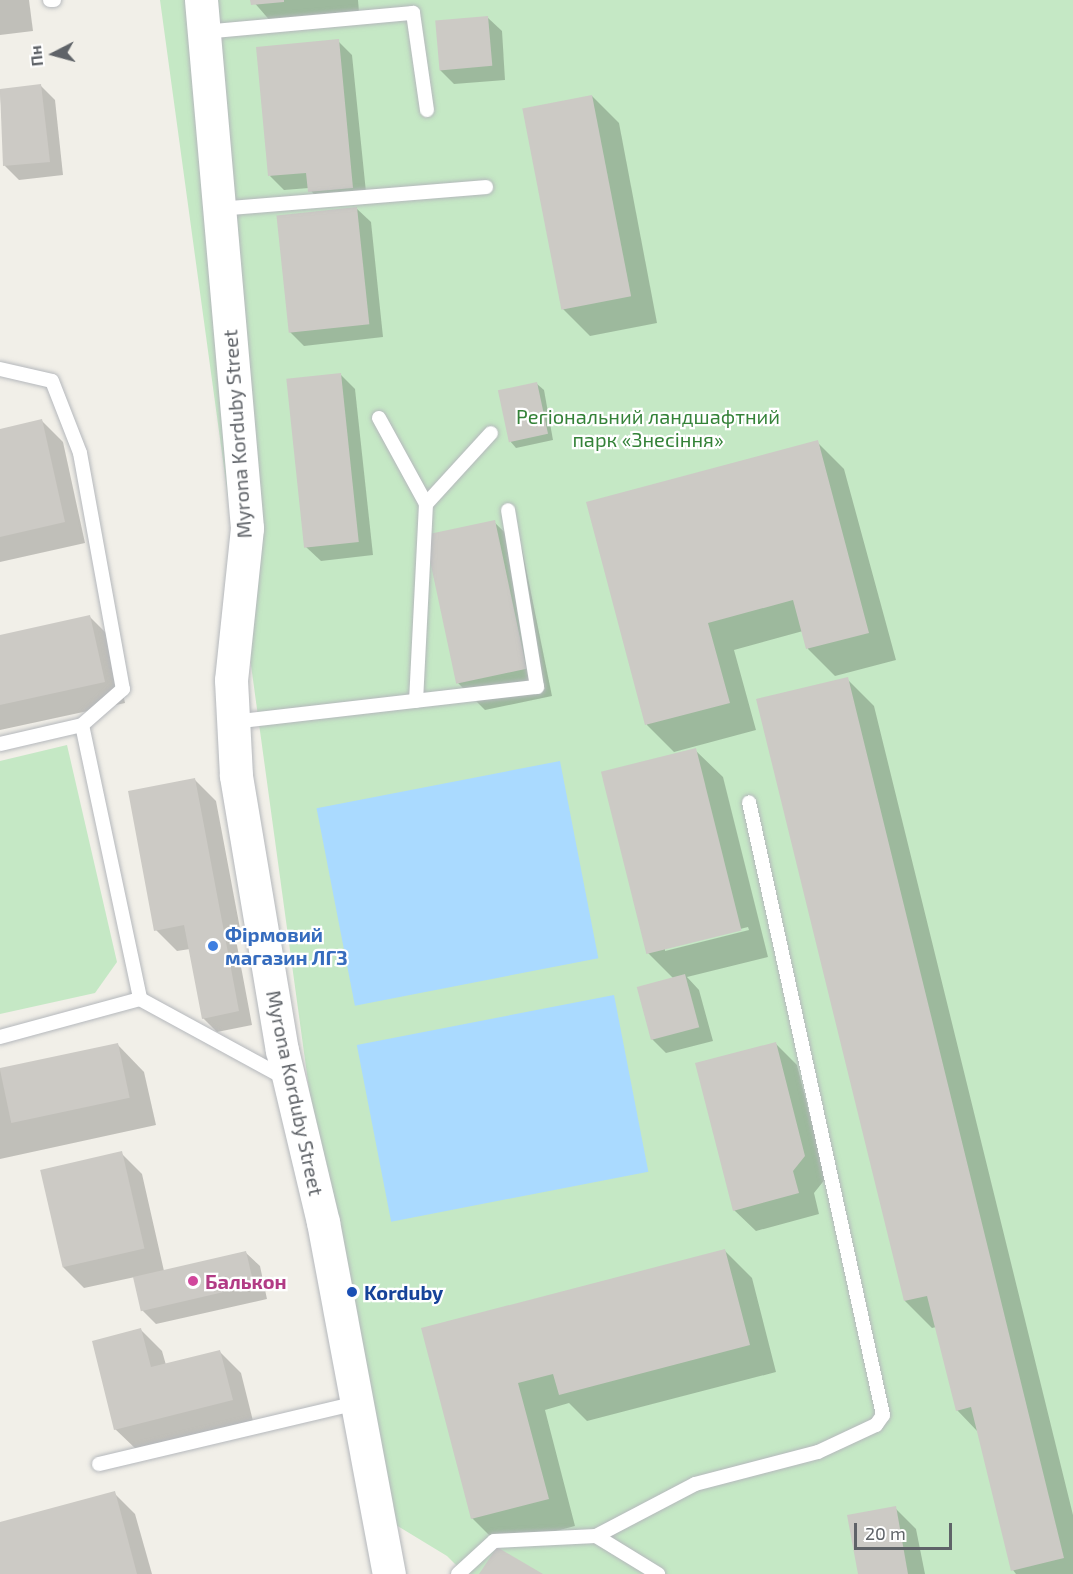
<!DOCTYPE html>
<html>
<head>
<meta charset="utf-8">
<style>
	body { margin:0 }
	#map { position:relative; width:1073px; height:1574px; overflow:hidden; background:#f1efe8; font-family:"Exo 2",sans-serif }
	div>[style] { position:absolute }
	.green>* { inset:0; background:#c5e8c5 }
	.water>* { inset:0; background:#aadaff; transform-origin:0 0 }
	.shadow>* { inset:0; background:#0003 }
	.building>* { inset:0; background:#cccac5; transform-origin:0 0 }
	.roads { filter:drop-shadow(0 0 2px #b5b8bc) drop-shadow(0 0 2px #b5b8bc) }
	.lane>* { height:14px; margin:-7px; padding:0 7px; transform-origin:7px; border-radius:7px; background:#fff }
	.secondary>* { height:33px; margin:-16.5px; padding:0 16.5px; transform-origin:16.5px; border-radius:16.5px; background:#fff }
	.dots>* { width:16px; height:16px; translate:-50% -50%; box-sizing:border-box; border:3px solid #fff; border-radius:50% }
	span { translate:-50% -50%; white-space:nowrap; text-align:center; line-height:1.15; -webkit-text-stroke:4.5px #fff; paint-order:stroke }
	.park-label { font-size:20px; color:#348238 }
	.street-label { font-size:20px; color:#5f6368 }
	.shop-label { font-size:20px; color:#366cbe; font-weight:700 }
	.left { translate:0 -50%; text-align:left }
	.hotel-label { font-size:20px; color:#b23c85; font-weight:700 }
	.transit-label { font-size:20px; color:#164399; font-weight:700 }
	.north { position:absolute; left:24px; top:24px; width:60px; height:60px; -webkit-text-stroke:4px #fff; paint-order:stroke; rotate:264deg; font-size:16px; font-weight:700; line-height:24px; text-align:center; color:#5f6368 }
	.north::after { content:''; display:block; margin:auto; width:21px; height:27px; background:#5f6368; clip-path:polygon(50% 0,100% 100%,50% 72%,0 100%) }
	.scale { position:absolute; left:854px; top:1523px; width:98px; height:27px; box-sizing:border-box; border:3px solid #5f6368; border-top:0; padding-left:8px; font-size:18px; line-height:21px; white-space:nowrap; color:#5f6368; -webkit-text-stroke:4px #fff; paint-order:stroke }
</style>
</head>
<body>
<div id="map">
	<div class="green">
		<i style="clip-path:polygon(160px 0,1073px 0,1073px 1574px,465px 1574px,447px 1556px,396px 1525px,312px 1111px)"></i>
		<i style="clip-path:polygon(67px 745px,117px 962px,95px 993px,0 1014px,0 761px)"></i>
	</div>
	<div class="water">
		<i style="left:560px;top:761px;width:201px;height:248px;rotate:79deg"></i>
		<i style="left:614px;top:995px;width:180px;height:262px;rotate:79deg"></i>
	</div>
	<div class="shadow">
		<i style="clip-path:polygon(0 0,29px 0,33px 31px,0 35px)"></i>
		<i style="clip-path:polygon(252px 0,358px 0,360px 24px,279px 31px)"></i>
		<i style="clip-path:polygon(487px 17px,502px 31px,505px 80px,454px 84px,440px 70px)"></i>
		<i style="clip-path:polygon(338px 41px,352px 55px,367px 202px,323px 206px,309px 188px,284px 190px,270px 176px)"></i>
		<i style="clip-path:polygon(41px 86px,55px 100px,63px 175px,19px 180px,5px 166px,0 90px)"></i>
		<i style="clip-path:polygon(592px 96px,619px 123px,657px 323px,590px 336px,563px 309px)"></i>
		<i style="clip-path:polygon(356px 208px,371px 222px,383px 337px,304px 346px,290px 332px)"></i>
		<i style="clip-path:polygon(340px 374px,355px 389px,373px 555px,321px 561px,306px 547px)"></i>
		<i style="clip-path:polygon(537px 384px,544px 390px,553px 440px,516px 448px,510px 441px)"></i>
		<i style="clip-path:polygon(42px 421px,63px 442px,85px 543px,0 562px,0 430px)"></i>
		<i style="clip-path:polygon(817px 442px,844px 469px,896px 660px,835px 676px,808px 649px,803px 631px,734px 650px,756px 730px,674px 752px,647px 725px,587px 503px)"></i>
		<i style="clip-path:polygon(494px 522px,522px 549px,552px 696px,485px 710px,458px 683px)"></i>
		<i style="clip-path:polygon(90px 617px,111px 638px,125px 703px,0 730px,0 637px)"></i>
		<i style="clip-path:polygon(847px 679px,874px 706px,1073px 1515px,1073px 1574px,1016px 1574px,1013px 1570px,979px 1433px,957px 1410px,936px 1327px,932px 1328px,905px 1301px)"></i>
		<i style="clip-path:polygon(evenodd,695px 750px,723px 777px,768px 957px,687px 977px,699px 990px,713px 1041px,666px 1053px,652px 1039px,673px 978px,648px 953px,695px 750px,748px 927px,749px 930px,665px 951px,665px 948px,748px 927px)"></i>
		<i style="clip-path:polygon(195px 780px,216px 801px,242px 939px,236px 940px,252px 1025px,217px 1032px,203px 1018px,190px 949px,177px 951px,156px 930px)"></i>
		<i style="clip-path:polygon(117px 1044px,144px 1072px,156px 1125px,0 1159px,0 1070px)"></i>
		<i style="clip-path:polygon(776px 1044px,797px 1065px,826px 1178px,814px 1193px,819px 1214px,756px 1231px,734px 1210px)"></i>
		<i style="clip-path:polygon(121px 1153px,142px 1174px,164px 1271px,245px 1252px,260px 1266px,267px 1299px,156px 1324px,142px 1310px,135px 1277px,84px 1288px,63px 1267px)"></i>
		<i style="clip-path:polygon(725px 1251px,752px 1278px,776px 1372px,587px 1421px,569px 1403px,545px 1410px,575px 1526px,500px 1546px,472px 1518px,423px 1329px)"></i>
		<i style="clip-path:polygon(141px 1330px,162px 1351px,166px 1365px,220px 1352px,241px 1373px,253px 1421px,137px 1450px,115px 1429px)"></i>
		<i style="clip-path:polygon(114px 1493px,135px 1514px,152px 1574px,0 1574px,0 1524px)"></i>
		<i style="clip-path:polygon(895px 1508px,916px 1529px,925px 1574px,859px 1574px)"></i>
	</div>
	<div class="building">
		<i style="clip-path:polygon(250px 0,284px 0,284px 2px,251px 5px)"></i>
		<i style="left:488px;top:16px;width:50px;height:53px;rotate:85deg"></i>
		<i style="clip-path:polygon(339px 39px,353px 188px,308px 192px,306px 173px,268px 176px,256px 47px)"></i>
		<i style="clip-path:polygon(41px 84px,50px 162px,3px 166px,0 89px)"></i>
		<i style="left:592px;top:95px;width:205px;height:71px;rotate:79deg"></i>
		<i style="left:357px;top:207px;width:118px;height:81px;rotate:84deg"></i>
		<i style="left:341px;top:373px;width:170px;height:55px;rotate:84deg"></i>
		<i style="left:537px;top:382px;width:53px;height:40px;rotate:78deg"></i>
		<i style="clip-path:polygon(42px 419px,65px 522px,0 537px,0 429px)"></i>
		<i style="clip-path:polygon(818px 440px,869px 633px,806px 649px,793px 600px,708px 623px,730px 703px,645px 725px,586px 502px)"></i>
		<i style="left:495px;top:520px;width:152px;height:72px;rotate:78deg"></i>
		<i style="clip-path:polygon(90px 615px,105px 682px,0 705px,0 635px)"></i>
		<i style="clip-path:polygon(848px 677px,1064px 1558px,1011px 1571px,971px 1407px,956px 1411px,927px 1296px,904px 1301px,756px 699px)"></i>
		<i style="left:696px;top:748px;width:188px;height:98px;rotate:76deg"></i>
		<i style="clip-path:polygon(195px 778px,239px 1011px,202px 1019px,184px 925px,154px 931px,128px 791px)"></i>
		<i style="left:685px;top:974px;width:55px;height:50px;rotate:75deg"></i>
		<i style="clip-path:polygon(776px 1042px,805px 1156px,793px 1171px,799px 1193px,733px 1211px,695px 1063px)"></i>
		<i style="left:118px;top:1043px;width:56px;height:121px;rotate:78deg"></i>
		<i style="left:122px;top:1151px;width:100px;height:84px;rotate:77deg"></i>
		<i style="clip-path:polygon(725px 1249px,750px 1345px,559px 1395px,553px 1374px,518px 1383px,549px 1499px,471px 1519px,421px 1328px)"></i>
		<i style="left:246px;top:1251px;width:35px;height:116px;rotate:77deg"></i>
		<i style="clip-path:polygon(141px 1328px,151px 1367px,220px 1350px,233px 1400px,114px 1430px,92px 1341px)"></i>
		<i style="clip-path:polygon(115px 1491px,137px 1574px,0 1574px,0 1522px)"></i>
		<i style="clip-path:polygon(896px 1506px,908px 1574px,858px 1574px,847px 1515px)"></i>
		<i style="clip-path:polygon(497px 1547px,543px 1574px,479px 1574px)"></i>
	</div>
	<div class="roads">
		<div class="lane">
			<i style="left:50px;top:0;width:4px"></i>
			<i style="left:203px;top:32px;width:211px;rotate:-5.2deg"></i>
			<i style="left:413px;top:13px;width:98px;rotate:81.8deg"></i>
			<i style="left:219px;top:209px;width:268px;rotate:-4.7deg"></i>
			<i style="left:0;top:369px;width:53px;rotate:13deg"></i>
			<i style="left:52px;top:381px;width:77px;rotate:68.7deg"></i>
			<i style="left:80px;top:453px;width:240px;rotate:79.7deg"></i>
			<i style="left:123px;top:689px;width:55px;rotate:138.7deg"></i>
			<i style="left:82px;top:725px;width:280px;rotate:78deg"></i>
			<i style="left:379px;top:418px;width:98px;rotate:61.3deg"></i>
			<i style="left:426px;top:504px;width:197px;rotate:92.9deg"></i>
			<i style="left:426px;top:504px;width:96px;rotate:-47.5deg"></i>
			<i style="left:233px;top:722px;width:306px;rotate:-6.6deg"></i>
			<i style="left:537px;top:687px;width:179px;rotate:-99.3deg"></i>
			<i style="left:0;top:744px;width:84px;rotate:-13deg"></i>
			<i style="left:0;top:1037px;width:145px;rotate:-15.2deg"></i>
			<i style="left:140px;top:999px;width:165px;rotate:28.6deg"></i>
			<i style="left:99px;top:1464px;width:265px;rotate:-13.3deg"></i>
			<i style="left:596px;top:1536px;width:73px;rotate:31.5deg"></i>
			<i style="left:458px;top:1574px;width:49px;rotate:-42.5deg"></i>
			<i style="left:494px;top:1541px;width:102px;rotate:-2.8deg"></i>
			<i style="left:596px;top:1536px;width:112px;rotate:-27.7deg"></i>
			<i style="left:695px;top:1484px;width:127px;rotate:-14.6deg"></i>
			<i style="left:818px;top:1452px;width:64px;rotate:-25deg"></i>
			<i style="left:876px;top:1425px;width:12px;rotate:-55deg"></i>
			<i style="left:883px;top:1415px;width:627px;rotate:-102.33deg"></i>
		</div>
		<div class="secondary">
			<i style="left:201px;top:0;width:530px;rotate:85.02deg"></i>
			<i style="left:247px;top:528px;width:153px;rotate:96deg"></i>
			<i style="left:231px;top:680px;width:96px;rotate:87deg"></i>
			<i style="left:236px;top:776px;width:278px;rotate:80.5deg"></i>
			<i style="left:282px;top:1050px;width:177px;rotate:76.6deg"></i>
			<i style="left:323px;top:1222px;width:358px;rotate:79.4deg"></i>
		</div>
	</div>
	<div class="dots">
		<i style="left:213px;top:946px;background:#3f7fe0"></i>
		<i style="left:193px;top:1281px;background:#d1479c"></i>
		<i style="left:352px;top:1292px;background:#1a4fb4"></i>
	</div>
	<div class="park-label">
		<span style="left:648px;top:428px">Регіональний ландшафтний<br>парк «Знесіння»</span>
	</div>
	<div class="street-label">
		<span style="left:237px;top:434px;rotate:-94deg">Myrona Korduby Street</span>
		<span style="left:295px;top:1093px;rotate:78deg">Myrona Korduby Street</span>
	</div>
	<div class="shop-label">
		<span class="left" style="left:225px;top:946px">Фірмовий<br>магазин ЛГЗ</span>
	</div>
	<div class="hotel-label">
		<span class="left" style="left:205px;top:1281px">Балькон</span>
	</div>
	<div class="transit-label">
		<span class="left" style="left:364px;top:1292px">Korduby</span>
	</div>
	<div class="north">Пн</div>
	<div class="scale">20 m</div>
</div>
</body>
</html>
